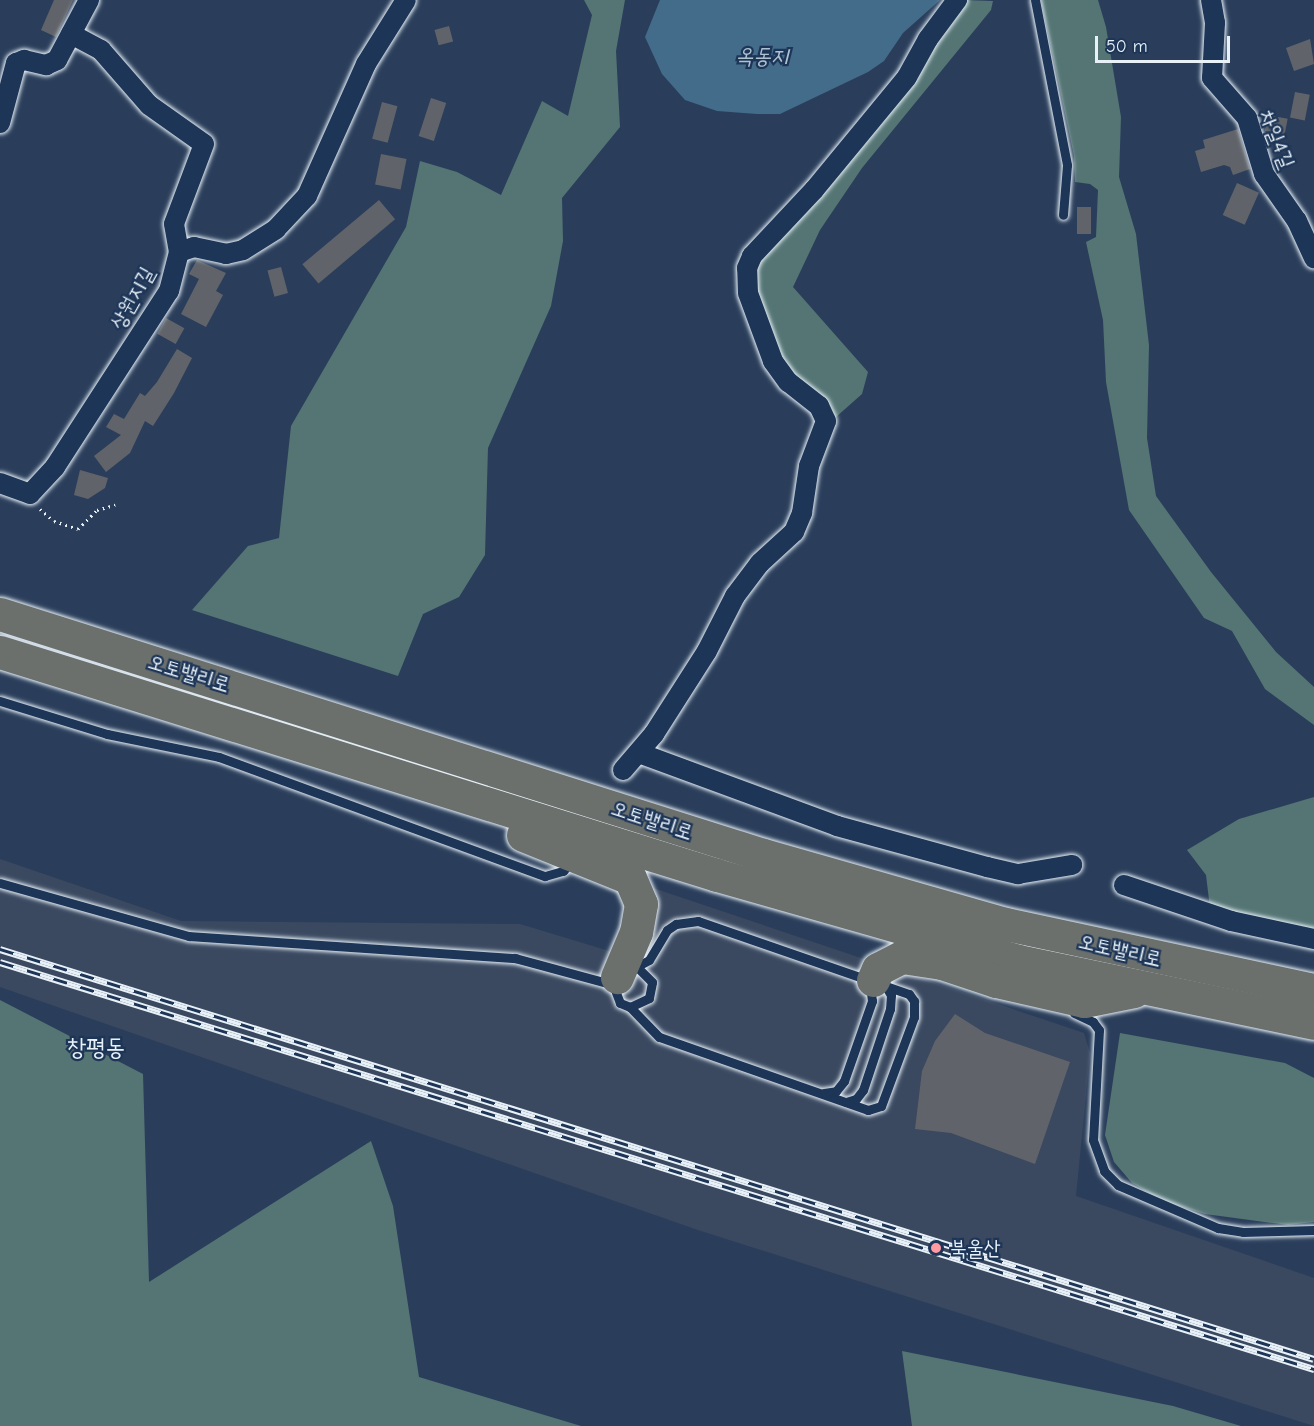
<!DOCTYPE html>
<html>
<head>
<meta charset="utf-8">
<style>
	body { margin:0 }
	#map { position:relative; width:1314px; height:1426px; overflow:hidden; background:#2a3e5b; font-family:"Comic Neue","Poor Story",sans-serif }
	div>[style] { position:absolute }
	.built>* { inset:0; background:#3a4960 }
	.green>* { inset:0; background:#547574 }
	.water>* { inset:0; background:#436c8a }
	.building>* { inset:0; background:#60646a; transform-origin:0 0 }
	.path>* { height:3px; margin-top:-1.5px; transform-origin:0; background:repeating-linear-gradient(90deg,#e8f1f8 0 1.5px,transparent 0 6px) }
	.roads { filter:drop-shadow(0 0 2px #e8f1f8) drop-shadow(0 0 2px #e8f1f8) }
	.lane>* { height:9px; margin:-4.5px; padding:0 4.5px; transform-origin:4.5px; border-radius:4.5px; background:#1d3557 }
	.street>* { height:20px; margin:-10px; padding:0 10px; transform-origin:10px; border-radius:10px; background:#1d3557 }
	.highway>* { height:33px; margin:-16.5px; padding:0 16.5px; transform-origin:16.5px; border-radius:16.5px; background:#6b706d }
	.rail>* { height:7px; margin-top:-3.5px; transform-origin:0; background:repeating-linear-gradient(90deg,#1d3557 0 14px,#e8f1f8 0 28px); box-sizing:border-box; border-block:2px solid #e8f1f8 }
	.dots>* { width:16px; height:16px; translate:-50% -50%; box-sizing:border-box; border:3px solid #1d3557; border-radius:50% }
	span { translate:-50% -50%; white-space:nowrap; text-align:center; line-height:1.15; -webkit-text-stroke:4.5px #1d3557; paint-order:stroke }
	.street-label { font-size:21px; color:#e8f1f8 }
	.poi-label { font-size:21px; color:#e8f1f8 }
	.left { translate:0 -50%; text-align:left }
	.water-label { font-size:22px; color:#aec2d2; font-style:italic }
	.quarter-label { font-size:24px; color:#e8f1f8 }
	.scale { position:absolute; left:1095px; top:36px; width:135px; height:27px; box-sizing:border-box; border:3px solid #e8f1f8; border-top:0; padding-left:8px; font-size:18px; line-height:21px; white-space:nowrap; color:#e8f1f8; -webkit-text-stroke:4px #1d3557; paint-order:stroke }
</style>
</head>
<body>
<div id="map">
	<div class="built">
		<i style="clip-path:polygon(0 859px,181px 921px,520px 924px,619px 954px,641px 884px,1084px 1033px,1090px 1053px,1076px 1196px,1314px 1278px,1314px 1426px,698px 1230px,0 987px)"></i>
	</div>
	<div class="green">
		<i style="clip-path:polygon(584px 0,625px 0,616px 51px,620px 127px,562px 198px,563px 241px,551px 306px,488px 448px,485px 555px,459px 597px,423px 614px,398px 676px,192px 610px,248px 546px,279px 538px,291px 426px,406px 227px,420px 161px,457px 172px,501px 195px,542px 101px,568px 116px,592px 15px)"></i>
		<i style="clip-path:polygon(963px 0,993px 1px,991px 10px,862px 168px,820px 230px,793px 287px,868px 372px,862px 394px,836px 417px,795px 384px,757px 310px,756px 258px)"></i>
		<i style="clip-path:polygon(1041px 0,1098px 0,1106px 27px,1121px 117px,1119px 177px,1136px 234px,1149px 345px,1147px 438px,1156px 496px,1211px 572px,1276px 652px,1314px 687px,1314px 725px,1265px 689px,1232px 631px,1204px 618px,1129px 510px,1106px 382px,1103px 320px,1086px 242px,1096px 237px,1098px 190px,1090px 184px,1075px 182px,1074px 156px)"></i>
		<i style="clip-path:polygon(1314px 797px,1314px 933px,1210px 908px,1206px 875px,1187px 850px,1239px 819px)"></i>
		<i style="clip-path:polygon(0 1000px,143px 1074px,149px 1282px,371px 1141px,393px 1206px,419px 1377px,581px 1426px,0 1426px)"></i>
		<i style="clip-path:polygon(1120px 1033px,1285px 1063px,1314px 1078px,1314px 1222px,1288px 1225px,1205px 1214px,1163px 1201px,1132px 1183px,1114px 1162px,1105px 1135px)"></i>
		<i style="clip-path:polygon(902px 1351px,1173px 1406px,1241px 1426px,912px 1426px)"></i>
	</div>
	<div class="water">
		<i style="clip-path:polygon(660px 0,940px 0,903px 33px,884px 61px,868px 72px,780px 114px,757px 114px,717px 111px,685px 100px,662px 74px,645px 37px)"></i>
	</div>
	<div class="building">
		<i style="clip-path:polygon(54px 0,73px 0,56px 37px,41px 30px)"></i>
		<i style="left:449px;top:26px;width:16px;height:15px;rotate:75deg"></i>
		<i style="clip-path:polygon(1310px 39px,1314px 64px,1294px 71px,1286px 48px)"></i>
		<i style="left:1295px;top:92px;width:15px;height:26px;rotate:11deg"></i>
		<i style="left:431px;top:98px;width:16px;height:40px;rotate:18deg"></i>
		<i style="left:382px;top:102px;width:16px;height:38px;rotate:15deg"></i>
		<i style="left:1268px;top:115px;width:20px;height:16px;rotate:11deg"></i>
		<i style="clip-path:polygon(1238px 129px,1250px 169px,1233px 175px,1230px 167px,1224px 165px,1201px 172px,1195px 151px,1205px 148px,1203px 140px)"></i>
		<i style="left:381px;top:154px;width:26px;height:31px;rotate:11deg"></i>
		<i style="left:1237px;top:183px;width:24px;height:35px;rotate:24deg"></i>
		<i style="left:379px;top:200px;width:25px;height:100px;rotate:50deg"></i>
		<i style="left:1077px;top:207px;width:14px;height:27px"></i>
		<i style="clip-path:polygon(197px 260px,226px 273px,216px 291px,223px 295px,206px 327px,181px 314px,199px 279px,189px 274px)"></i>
		<i style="left:281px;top:267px;width:27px;height:14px;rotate:75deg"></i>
		<i style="left:166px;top:318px;width:21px;height:18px;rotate:29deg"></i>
		<i style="clip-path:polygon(177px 349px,192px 358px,174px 393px,153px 426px,145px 421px,130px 453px,106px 472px,94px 456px,121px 435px,106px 427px,114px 414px,124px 419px,140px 393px,145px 396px,157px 382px)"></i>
		<i style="clip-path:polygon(80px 470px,108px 478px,105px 488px,88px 499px,74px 495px)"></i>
		<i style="clip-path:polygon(955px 1014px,985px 1033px,1070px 1062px,1035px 1164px,951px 1133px,915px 1129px,922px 1071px,935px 1041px)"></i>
	</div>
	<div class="path">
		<i style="left:40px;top:509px;width:18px;rotate:41deg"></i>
		<i style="left:54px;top:521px;width:25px;rotate:18deg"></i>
		<i style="left:78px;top:529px;width:27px;rotate:-45deg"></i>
		<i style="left:97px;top:510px;width:19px;rotate:-16deg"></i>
	</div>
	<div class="roads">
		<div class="lane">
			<i style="left:1035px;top:0;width:168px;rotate:79deg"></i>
			<i style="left:1067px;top:165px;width:50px;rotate:94.6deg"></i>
			<i style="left:0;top:701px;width:112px;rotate:17.1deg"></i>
			<i style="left:107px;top:734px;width:114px;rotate:11.6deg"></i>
			<i style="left:219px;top:757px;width:347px;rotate:20.1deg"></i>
			<i style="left:545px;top:876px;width:19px;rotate:-16deg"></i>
			<i style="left:563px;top:871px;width:15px;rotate:-48deg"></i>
			<i style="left:0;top:883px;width:196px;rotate:15.7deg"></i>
			<i style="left:189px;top:936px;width:327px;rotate:3.9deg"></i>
			<i style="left:515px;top:958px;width:99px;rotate:15.2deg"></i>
			<i style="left:698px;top:921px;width:223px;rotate:19.1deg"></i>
			<i style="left:909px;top:994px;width:9px;rotate:54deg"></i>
			<i style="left:914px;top:1001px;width:16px;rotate:90deg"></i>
			<i style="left:914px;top:1017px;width:95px;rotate:110.3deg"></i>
			<i style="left:881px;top:1106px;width:14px;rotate:163deg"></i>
			<i style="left:868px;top:1110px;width:221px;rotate:-160.7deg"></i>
			<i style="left:659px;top:1037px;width:42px;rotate:-134deg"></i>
			<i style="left:630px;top:1007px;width:11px;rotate:-158deg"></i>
			<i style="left:620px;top:1003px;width:19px;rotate:-111deg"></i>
			<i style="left:613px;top:985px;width:9px;rotate:-63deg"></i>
			<i style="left:617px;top:977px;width:36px;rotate:-28deg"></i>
			<i style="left:649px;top:960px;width:35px;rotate:-59deg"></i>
			<i style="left:667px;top:930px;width:11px;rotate:-34deg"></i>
			<i style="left:676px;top:924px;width:22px;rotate:-8deg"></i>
			<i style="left:630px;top:1007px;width:21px;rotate:-25deg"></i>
			<i style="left:649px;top:998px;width:16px;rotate:-79deg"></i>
			<i style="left:652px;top:982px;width:20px;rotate:-135deg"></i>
			<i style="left:1074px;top:1013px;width:21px;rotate:25deg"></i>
			<i style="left:1093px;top:1022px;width:10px;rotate:53deg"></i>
			<i style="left:1099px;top:1030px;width:110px;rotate:93.1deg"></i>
			<i style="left:1093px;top:1140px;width:33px;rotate:70deg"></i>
			<i style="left:1104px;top:1171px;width:20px;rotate:45deg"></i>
			<i style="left:1118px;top:1185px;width:109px;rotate:23.3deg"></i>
			<i style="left:1218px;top:1228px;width:25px;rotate:9deg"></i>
			<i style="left:1243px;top:1232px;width:71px;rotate:-1.6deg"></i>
			<i style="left:824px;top:1093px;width:12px;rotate:-9deg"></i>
			<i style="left:836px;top:1091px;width:13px;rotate:-51deg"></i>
			<i style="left:844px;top:1081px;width:85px;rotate:-70.7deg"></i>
			<i style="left:872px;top:1001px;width:16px;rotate:-97deg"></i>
			<i style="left:846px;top:1102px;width:10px;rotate:-17deg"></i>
			<i style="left:856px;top:1099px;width:11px;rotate:-52deg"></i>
			<i style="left:863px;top:1090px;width:85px;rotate:-71.6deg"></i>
			<i style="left:890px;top:1009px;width:14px;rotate:-86deg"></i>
			<i style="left:891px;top:995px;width:13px;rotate:-122deg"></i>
		</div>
		<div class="street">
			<i style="left:1211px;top:0;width:23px;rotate:80deg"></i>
			<i style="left:1215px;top:23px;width:55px;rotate:93.1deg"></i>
			<i style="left:1212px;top:78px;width:53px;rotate:48.8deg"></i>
			<i style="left:1247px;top:118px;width:59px;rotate:73.1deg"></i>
			<i style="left:1264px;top:174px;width:57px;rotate:54.9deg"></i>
			<i style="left:1297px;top:221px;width:41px;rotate:65.3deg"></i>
			<i style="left:71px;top:34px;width:34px;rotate:28deg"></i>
			<i style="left:101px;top:50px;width:73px;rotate:48.9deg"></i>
			<i style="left:149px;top:105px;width:67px;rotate:35.3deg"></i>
			<i style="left:204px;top:144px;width:85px;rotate:110.6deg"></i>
			<i style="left:174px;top:224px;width:28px;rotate:80deg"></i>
			<i style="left:0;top:123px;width:62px;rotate:-75.1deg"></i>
			<i style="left:16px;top:63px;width:9px;rotate:-21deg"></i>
			<i style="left:24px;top:60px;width:23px;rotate:13deg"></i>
			<i style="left:46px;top:65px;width:12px;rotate:-24deg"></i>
			<i style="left:57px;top:60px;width:68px;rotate:-61.9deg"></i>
			<i style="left:0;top:483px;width:32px;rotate:20deg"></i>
			<i style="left:30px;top:494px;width:37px;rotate:-47deg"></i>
			<i style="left:55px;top:467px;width:210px;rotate:-57.1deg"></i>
			<i style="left:169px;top:291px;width:40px;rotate:-75.6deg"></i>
			<i style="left:179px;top:252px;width:16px;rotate:-18deg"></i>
			<i style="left:194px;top:247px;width:33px;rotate:12deg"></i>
			<i style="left:226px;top:254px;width:17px;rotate:-13deg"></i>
			<i style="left:243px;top:250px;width:39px;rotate:-32deg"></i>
			<i style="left:276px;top:229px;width:45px;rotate:-46.8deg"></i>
			<i style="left:307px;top:196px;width:145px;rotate:-65.9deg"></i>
			<i style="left:366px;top:64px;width:75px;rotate:-58deg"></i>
			<i style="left:639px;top:753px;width:211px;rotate:20.2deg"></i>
			<i style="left:837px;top:826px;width:156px;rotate:15.3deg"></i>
			<i style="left:987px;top:867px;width:32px;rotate:13deg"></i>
			<i style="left:1018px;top:874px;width:55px;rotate:-9.5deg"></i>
			<i style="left:623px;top:770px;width:48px;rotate:-49.3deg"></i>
			<i style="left:654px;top:734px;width:98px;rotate:-57.4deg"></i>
			<i style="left:707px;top:651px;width:62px;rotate:-63deg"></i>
			<i style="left:735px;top:596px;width:41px;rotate:-52.9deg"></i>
			<i style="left:760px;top:563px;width:46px;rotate:-42.4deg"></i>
			<i style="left:794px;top:532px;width:21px;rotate:-67deg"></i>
			<i style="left:802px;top:513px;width:48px;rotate:-81.5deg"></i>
			<i style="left:809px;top:466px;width:48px;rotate:-69.3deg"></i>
			<i style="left:826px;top:421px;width:17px;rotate:-115deg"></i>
			<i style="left:819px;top:406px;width:39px;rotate:-142deg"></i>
			<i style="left:788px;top:382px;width:26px;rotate:-126deg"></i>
			<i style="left:773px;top:361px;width:72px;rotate:-110.2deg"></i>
			<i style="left:748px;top:293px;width:25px;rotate:-92deg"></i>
			<i style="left:747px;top:268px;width:13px;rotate:-67deg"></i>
			<i style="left:752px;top:256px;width:91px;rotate:-46.8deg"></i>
			<i style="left:814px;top:190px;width:146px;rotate:-50.5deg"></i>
			<i style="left:907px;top:77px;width:43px;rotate:-61.1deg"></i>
			<i style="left:928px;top:39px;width:49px;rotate:-53.4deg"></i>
			<i style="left:1124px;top:885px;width:113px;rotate:18.6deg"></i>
			<i style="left:1231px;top:921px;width:85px;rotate:12.2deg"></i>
		</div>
		<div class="highway">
			<i style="left:0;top:614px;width:800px;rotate:17.53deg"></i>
			<i style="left:763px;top:855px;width:253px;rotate:15.9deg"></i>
			<i style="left:1006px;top:924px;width:315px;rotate:12.1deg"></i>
			<i style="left:0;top:652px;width:751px;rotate:17.28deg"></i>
			<i style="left:717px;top:875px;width:313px;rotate:15.9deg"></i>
			<i style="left:1018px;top:961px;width:302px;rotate:11.8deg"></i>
			<i style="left:523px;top:835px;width:115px;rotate:21.9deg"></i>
			<i style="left:630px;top:878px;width:28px;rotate:67deg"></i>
			<i style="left:641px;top:904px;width:28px;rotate:100deg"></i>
			<i style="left:636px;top:932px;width:49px;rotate:112.9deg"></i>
			<i style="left:873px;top:980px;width:12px;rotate:-66deg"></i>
			<i style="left:878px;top:969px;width:27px;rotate:-27deg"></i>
			<i style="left:902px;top:957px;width:40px;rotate:8.5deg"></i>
			<i style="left:942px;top:963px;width:57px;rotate:18.4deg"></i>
			<i style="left:996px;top:981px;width:90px;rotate:12.8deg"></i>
			<i style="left:1084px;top:1001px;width:51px;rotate:-11.3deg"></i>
		</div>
	</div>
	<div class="rail">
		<i style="left:0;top:949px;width:1376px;rotate:17.33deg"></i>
		<i style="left:0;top:962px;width:1376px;rotate:17.21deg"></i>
	</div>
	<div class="dots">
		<i style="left:936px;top:1248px;background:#ff9aa2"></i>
	</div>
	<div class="street-label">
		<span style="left:1277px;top:139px;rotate:68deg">차일4길</span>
		<span style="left:132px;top:298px;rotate:-61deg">상원지길</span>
		<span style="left:189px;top:673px;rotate:17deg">오토밸리로</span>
		<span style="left:652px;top:820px;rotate:18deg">오토밸리로</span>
		<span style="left:1120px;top:950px;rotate:13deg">오토밸리로</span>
	</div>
	<div class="poi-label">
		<span class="left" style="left:950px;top:1248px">북울산</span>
	</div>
	<div class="water-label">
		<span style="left:762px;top:57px">옥동지</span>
	</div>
	<div class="quarter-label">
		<span style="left:96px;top:1048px">창평동</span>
	</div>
	<div class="scale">50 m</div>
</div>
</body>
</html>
